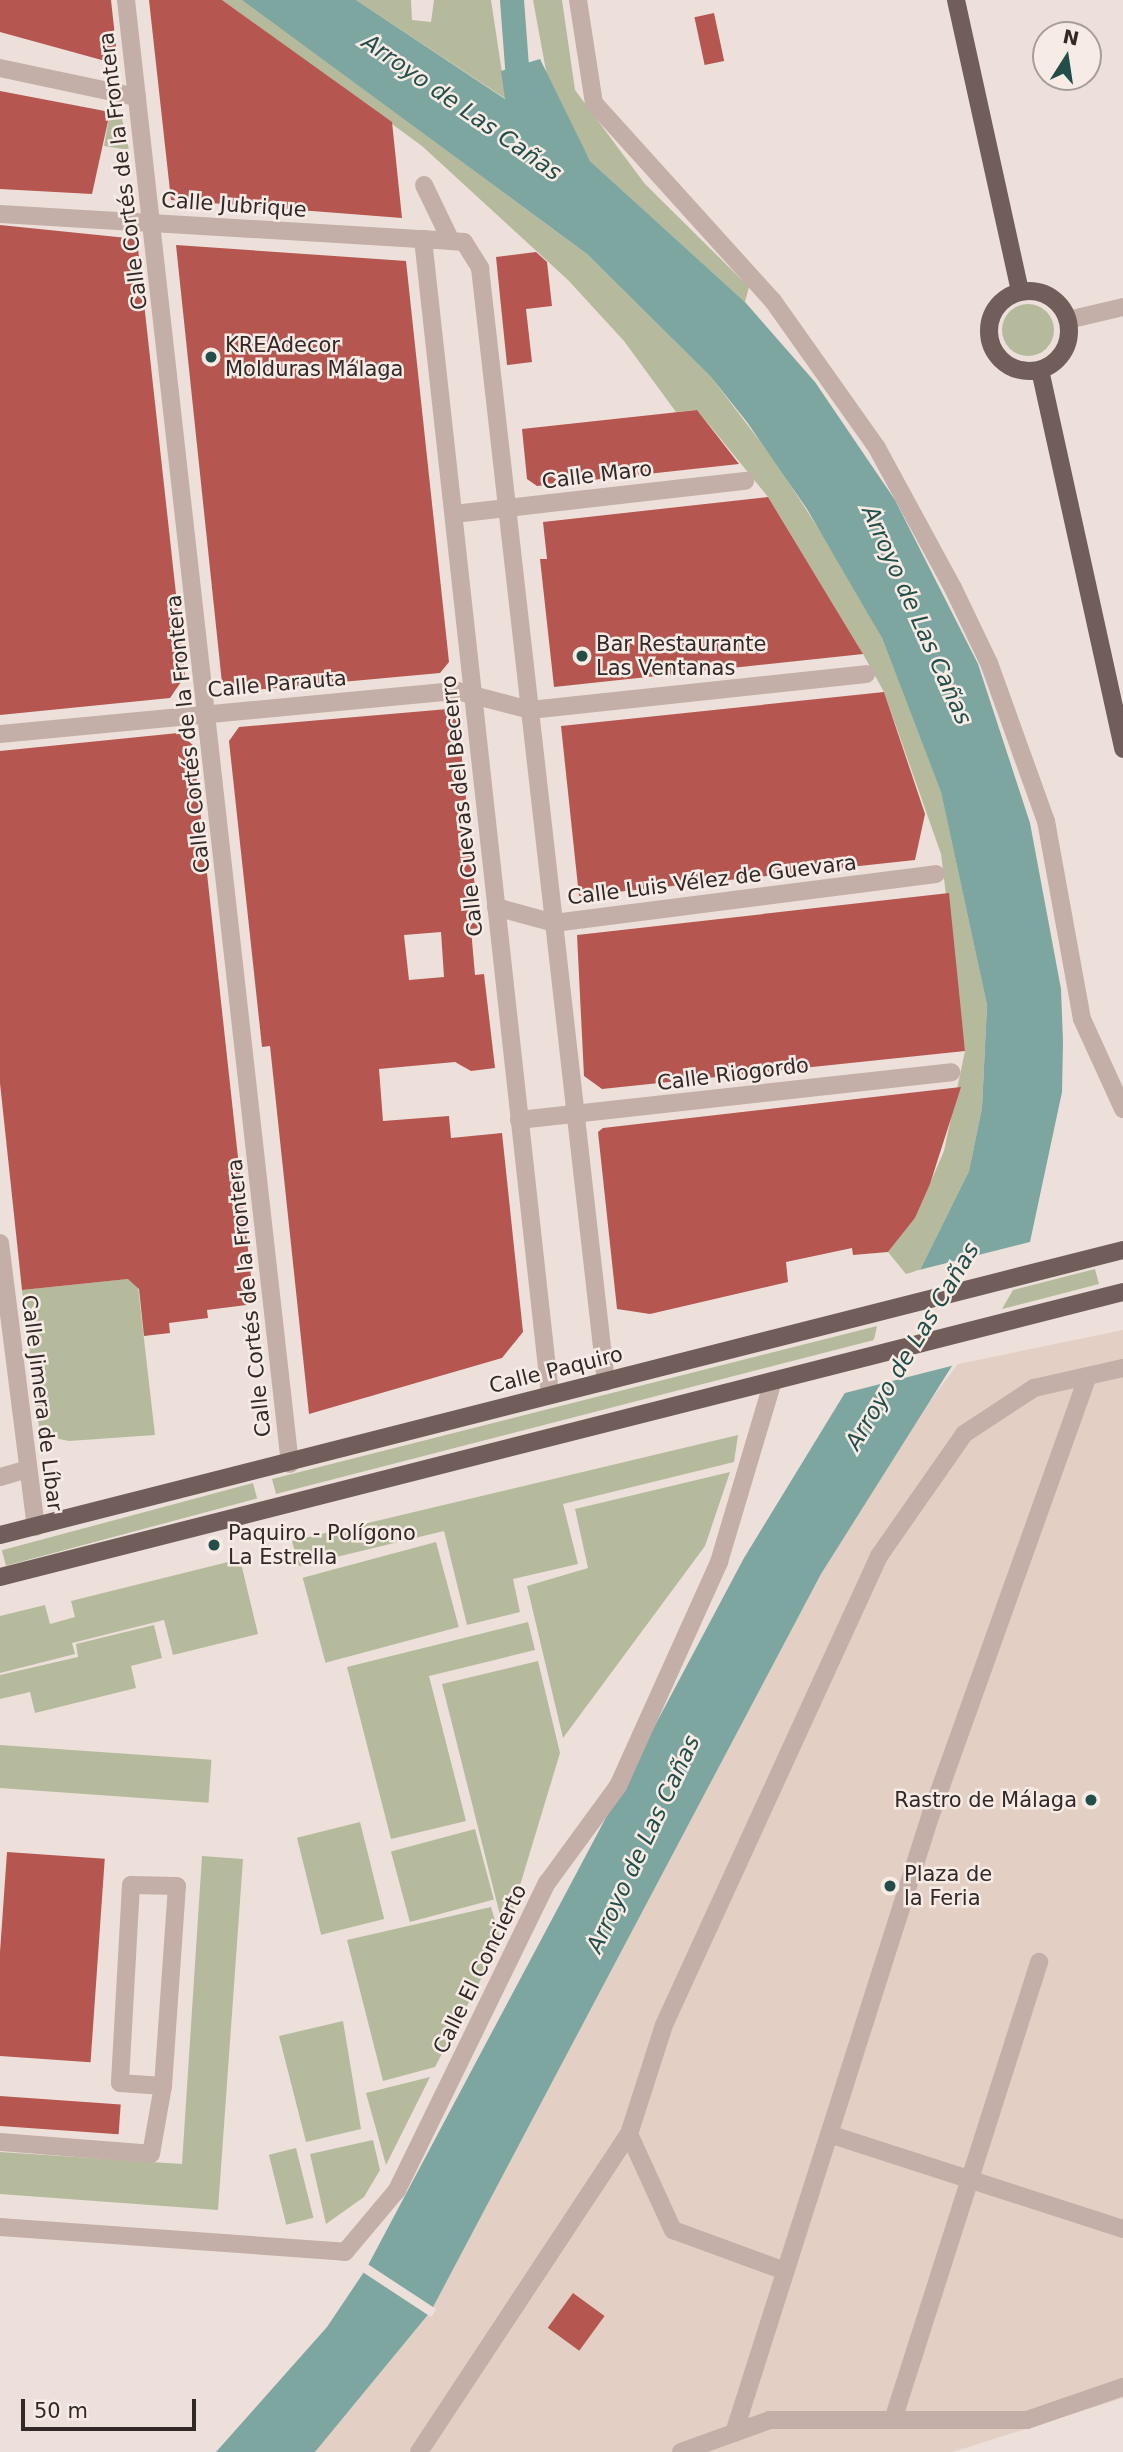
<!DOCTYPE html>
<html>
<head>
<meta charset="utf-8">
<style>
	body { margin:0 }
	#map { position:relative; width:1123px; height:2452px; overflow:hidden; background:#ede0da; font-family:"DejaVu Sans",sans-serif }
	div>[style] { position:absolute }
	.green>* { inset:0; background:#b5ba9c; transform-origin:0 0 }
	.round { border-radius:50% }
	.plaza>* { inset:0; background:#e3cfc3 }
	.water>* { inset:0; background:#7da6a1 }
	.pier>* { inset:0; background:#ede0da }
	.canal>* { height:24px; margin:-12px; padding:0 12px; transform-origin:12px; border-radius:12px; background:#7da6a1 }
	.building>* { inset:0; background:#b55650; transform-origin:0 0 }
	.minor>* { height:18px; margin:-9px; padding:0 9px; transform-origin:9px; border-radius:9px; background:#c3afa7 }
	.major>* { height:18px; margin:-9px; padding:0 9px; transform-origin:9px; border-radius:9px; background:#715d5a }
	.major>.ring { margin:-9px; padding:0; box-sizing:content-box; background:none; border:18px solid #715d5a; border-radius:50% }
	.dots>* { width:19px; height:19px; translate:-50% -50%; box-sizing:border-box; border:4px solid #f6ebe5; border-radius:50% }
	span { translate:-50% -50%; white-space:nowrap; text-align:center; line-height:1.15; -webkit-text-stroke:5px #f6ebe5; paint-order:stroke }
	.street-label { font-size:21px; color:#312827 }
	.poi-label { font-size:21px; color:#312827 }
	.left { translate:0 -50%; text-align:left }
	.right { translate:-100% -50%; text-align:right }
	.water-label { font-size:23px; color:#224d48; font-style:italic }
	.north { position:absolute; left:1032px; top:21px; width:70px; height:70px; box-sizing:border-box; background:#f6ebe5; border:2px solid #a79d99; border-radius:50%; rotate:12deg; font-size:19px; font-weight:700; line-height:28px; text-align:center; color:#312827 }
	.north::after { content:''; display:block; margin:auto; width:24px; height:32px; background:#224d48; clip-path:polygon(50% 0,100% 100%,50% 72%,0 100%) }
	.scale { position:absolute; left:21px; top:2399px; width:175px; height:32px; box-sizing:border-box; border:4px solid #312827; border-top:0; padding-left:9px; font-size:21px; line-height:24px; white-space:nowrap; color:#312827; -webkit-text-stroke:5px #f6ebe5; paint-order:stroke }
</style>
</head>
<body>
<div id="map">
	<div class="green">
		<i style="clip-path:polygon(222px 0,243px 0,587px 254px,711px 377px,775px 461px,845px 570px,882px 638px,941px 791px,987px 1005px,982px 1108px,969px 1171px,920px 1270px,906px 1274px,888px 1252px,915px 1218px,944px 1151px,965px 1051px,941px 854px,884px 692px,863px 654px,768px 497px,697px 410px,676px 412px,624px 341px,568px 280px,422px 146px)"></i>
		<i style="clip-path:polygon(356px 0,411px 0,412px 20px,431px 22px,434px 0,491px 0,506px 99px)"></i>
		<i style="clip-path:polygon(533px 0,562px 0,575px 90px,645px 184px,749px 287px,745px 302px,590px 161px,549px 87px)"></i>
		<i style="clip-path:polygon(110px 112px,122px 119px,129px 150px,104px 146px)"></i>
		<i class="round" style="left:1002px;top:304px;width:52px;height:52px"></i>
		<i style="clip-path:polygon(1095px 1269px,1099px 1284px,1002px 1309px,1013px 1290px)"></i>
		<i style="clip-path:polygon(137px 1278px,155px 1435px,69px 1441px,40px 1435px,22px 1290px)"></i>
		<i style="clip-path:polygon(877px 1326px,874px 1340px,276px 1494px,272px 1479px)"></i>
		<i style="clip-path:polygon(738px 1435px,734px 1462px,563px 1504px,578px 1564px,513px 1579px,520px 1612px,467px 1625px,444px 1531px,299px 1566px,292px 1541px)"></i>
		<i style="clip-path:polygon(730px 1472px,705px 1546px,563px 1738px,527px 1586px,588px 1568px,575px 1509px)"></i>
		<i style="left:253px;top:1483px;width:16px;height:260px;rotate:75deg"></i>
		<i style="left:436px;top:1542px;width:88px;height:138px;rotate:75deg"></i>
		<i style="clip-path:polygon(240px 1559px,258px 1634px,173px 1655px,164px 1620px,72px 1643px,75px 1654px,0 1673px,0 1616px,45px 1605px,50px 1624px,75px 1617px,71px 1601px)"></i>
		<i style="clip-path:polygon(528px 1622px,535px 1650px,429px 1676px,466px 1821px,391px 1839px,347px 1667px)"></i>
		<i style="clip-path:polygon(154px 1625px,162px 1658px,131px 1666px,136px 1688px,35px 1713px,30px 1692px,0 1699px,0 1675px,78px 1657px,76px 1644px)"></i>
		<i style="clip-path:polygon(538px 1661px,560px 1753px,505px 1935px,442px 1684px)"></i>
		<i style="left:0;top:1745px;width:212px;height:43px;rotate:4deg"></i>
		<i style="left:360px;top:1822px;width:100px;height:65px;rotate:76deg"></i>
		<i style="left:475px;top:1829px;width:73px;height:87px;rotate:75deg"></i>
		<i style="clip-path:polygon(202px 1856px,243px 1859px,218px 2210px,0 2194px,0 2152px,182px 2164px)"></i>
		<i style="clip-path:polygon(491px 1907px,501px 1941px,435px 2067px,383px 2081px,347px 1940px)"></i>
		<i style="clip-path:polygon(343px 2021px,361px 2129px,306px 2142px,279px 2036px)"></i>
		<i style="clip-path:polygon(430px 2077px,386px 2165px,366px 2093px)"></i>
		<i style="clip-path:polygon(373px 2140px,380px 2170px,364px 2197px,326px 2224px,310px 2154px)"></i>
		<i style="left:296px;top:2148px;width:72px;height:28px;rotate:76deg"></i>
	</div>
	<div class="plaza">
		<i style="clip-path:polygon(1123px 1330px,1123px 2398px,953px 2452px,315px 2452px,431px 2311px,821px 1574px,908px 1430px,958px 1364px)"></i>
	</div>
	<div class="water">
		<i style="clip-path:polygon(242px 0,356px 0,505px 99px,501px 71px,540px 59px,590px 161px,745px 302px,815px 382px,895px 500px,978px 664px,1030px 823px,1061px 989px,1063px 1042px,1062px 1092px,1030px 1242px,821px 1574px,431px 2311px,315px 2452px,216px 2452px,327px 2327px,366px 2269px,744px 1558px,920px 1270px,969px 1171px,982px 1108px,987px 1005px,941px 792px,882px 638px,807px 509px,747px 422px,711px 377px,587px 254px)"></i>
	</div>
	<div class="pier">
		<i style="clip-path:polygon(1034px 1241px,963px 1363px,841px 1394px,915px 1271px)"></i>
		<i style="clip-path:polygon(366px 2263px,436px 2309px,434px 2313px,431px 2317px,361px 2271px)"></i>
	</div>
	<div class="canal">
		<i style="left:512px;top:0;width:66px;rotate:85.7deg"></i>
		<i style="left:517px;top:66px;width:34px;rotate:71deg"></i>
	</div>
	<div class="building">
		<i style="clip-path:polygon(0 0,111px 0,117px 55px,109px 62px,0 32px)"></i>
		<i style="clip-path:polygon(149px 0,222px 0,392px 122px,402px 218px,171px 200px)"></i>
		<i style="left:714px;top:13px;width:49px;height:20px;rotate:78deg"></i>
		<i style="clip-path:polygon(0 91px,110px 112px,92px 194px,0 189px)"></i>
		<i style="clip-path:polygon(0 225px,137px 239px,185px 676px,170px 698px,0 715px)"></i>
		<i style="clip-path:polygon(176px 245px,406px 261px,449px 662px,440px 673px,233px 692px,222px 683px)"></i>
		<i style="clip-path:polygon(536px 252px,547px 262px,552px 306px,526px 309px,532px 362px,507px 365px,496px 257px)"></i>
		<i style="clip-path:polygon(697px 410px,739px 464px,537px 486px,527px 479px,522px 429px)"></i>
		<i style="clip-path:polygon(768px 497px,863px 654px,554px 687px,540px 559px,547px 559px,543px 522px)"></i>
		<i style="clip-path:polygon(884px 692px,925px 814px,915px 860px,579px 896px,561px 726px)"></i>
		<i style="clip-path:polygon(evenodd,448px 709px,458px 719px,479px 928px,471px 929px,475px 975px,484px 974px,495px 1068px,471px 1071px,455px 1062px,379px 1069px,383px 1121px,449px 1116px,451px 1138px,502px 1133px,523px 1332px,502px 1358px,309px 1414px,270px 1046px,262px 1047px,229px 741px,239px 727px,448px 709px,441px 932px,444px 977px,409px 980px,404px 935px,441px 932px)"></i>
		<i style="clip-path:polygon(178px 733px,193px 745px,254px 1304px,207px 1310px,208px 1318px,169px 1323px,170px 1333px,144px 1336px,139px 1289px,128px 1279px,22px 1290px,0 1083px,0 751px)"></i>
		<i style="clip-path:polygon(949px 893px,965px 1051px,602px 1089px,584px 1076px,577px 935px)"></i>
		<i style="clip-path:polygon(961px 1087px,930px 1184px,915px 1218px,888px 1252px,853px 1255px,852px 1248px,786px 1262px,788px 1282px,650px 1314px,617px 1309px,598px 1132px,603px 1128px)"></i>
		<i style="left:7px;top:1852px;width:98px;height:204px;rotate:4deg"></i>
		<i style="left:0;top:2096px;width:121px;height:30px;rotate:4deg"></i>
		<i style="left:573px;top:2293px;width:39px;height:43px;rotate:36deg"></i>
	</div>
	<div class="minor">
		<i style="left:126px;top:0;width:1473px;rotate:83.61deg"></i>
		<i style="left:578px;top:0;width:104px;rotate:81.2deg"></i>
		<i style="left:594px;top:103px;width:267px;rotate:47.9deg"></i>
		<i style="left:773px;top:301px;width:180px;rotate:54.7deg"></i>
		<i style="left:877px;top:448px;width:159px;rotate:61.5deg"></i>
		<i style="left:953px;top:588px;width:83px;rotate:64.4deg"></i>
		<i style="left:989px;top:663px;width:168px;rotate:70.2deg"></i>
		<i style="left:1046px;top:821px;width:201px;rotate:79.7deg"></i>
		<i style="left:1082px;top:1019px;width:99px;rotate:65.5deg"></i>
		<i style="left:0;top:68px;width:140px;rotate:12deg"></i>
		<i style="left:424px;top:185px;width:62px;rotate:64.3deg"></i>
		<i style="left:0;top:214px;width:424px;rotate:3.4deg"></i>
		<i style="left:1068px;top:320px;width:57px;rotate:-13.3deg"></i>
		<i style="left:454px;top:514px;width:293px;rotate:-6.5deg"></i>
		<i style="left:0;top:734px;width:459px;rotate:-5.4deg"></i>
		<i style="left:457px;top:691px;width:75px;rotate:14.6deg"></i>
		<i style="left:530px;top:710px;width:338px;rotate:-6.1deg"></i>
		<i style="left:496px;top:907px;width:60px;rotate:15.4deg"></i>
		<i style="left:554px;top:923px;width:385px;rotate:-7.3deg"></i>
		<i style="left:519px;top:1120px;width:435px;rotate:-6.3deg"></i>
		<i style="left:0;top:1243px;width:286px;rotate:82.8deg"></i>
		<i style="left:550px;top:1395px;width:1163px;rotate:-96.27deg"></i>
		<i style="left:423px;top:239px;width:41px;rotate:4.2deg"></i>
		<i style="left:464px;top:242px;width:31px;rotate:58deg"></i>
		<i style="left:480px;top:268px;width:1121px;rotate:83.55deg"></i>
		<i style="left:0;top:1477px;width:26px;rotate:-16deg"></i>
		<i style="left:629px;top:2134px;width:106px;rotate:65.4deg"></i>
		<i style="left:673px;top:2230px;width:119px;rotate:20.1deg"></i>
		<i style="left:829px;top:2134px;width:309px;rotate:17.9deg"></i>
		<i style="left:0;top:2142px;width:151px;rotate:4.5deg"></i>
		<i style="left:151px;top:2154px;width:69px;rotate:-80deg"></i>
		<i style="left:163px;top:2086px;width:200px;rotate:-86deg"></i>
		<i style="left:177px;top:1886px;width:46px;rotate:-178.8deg"></i>
		<i style="left:131px;top:1885px;width:198px;rotate:93.2deg"></i>
		<i style="left:120px;top:2083px;width:43px;rotate:4deg"></i>
		<i style="left:0;top:2227px;width:346px;rotate:4.1deg"></i>
		<i style="left:345px;top:2252px;width:81px;rotate:-50deg"></i>
		<i style="left:397px;top:2190px;width:342px;rotate:-64deg"></i>
		<i style="left:547px;top:1883px;width:120px;rotate:-53.8deg"></i>
		<i style="left:618px;top:1786px;width:246px;rotate:-65.7deg"></i>
		<i style="left:719px;top:1562px;width:189px;rotate:-73.4deg"></i>
		<i style="left:893px;top:2420px;width:481px;rotate:-72.3deg"></i>
		<i style="left:734px;top:2433px;width:650px;rotate:-72.35deg"></i>
		<i style="left:931px;top:1814px;width:465px;rotate:-70.3deg"></i>
		<i style="left:419px;top:2452px;width:381px;rotate:-56.6deg"></i>
		<i style="left:629px;top:2134px;width:114px;rotate:-72.2deg"></i>
		<i style="left:664px;top:2025px;width:516px;rotate:-65.37deg"></i>
		<i style="left:879px;top:1556px;width:149px;rotate:-55.1deg"></i>
		<i style="left:964px;top:1434px;width:84px;rotate:-33.3deg"></i>
		<i style="left:1034px;top:1388px;width:91px;rotate:-12.7deg"></i>
		<i style="left:681px;top:2452px;width:95px;rotate:-19.8deg"></i>
		<i style="left:770px;top:2420px;width:257px"></i>
		<i style="left:1027px;top:2420px;width:102px;rotate:-19deg"></i>
	</div>
	<div class="major">
		<i style="left:956px;top:0;width:299px;rotate:77.6deg"></i>
		<i class="ring" style="left:989px;top:291px;width:62px;height:62px"></i>
		<i style="left:1040px;top:370px;width:388px;rotate:77.6deg"></i>
		<i style="left:0;top:1535px;width:1159px;rotate:-14.24deg"></i>
		<i style="left:0;top:1577px;width:1159px;rotate:-14.24deg"></i>
	</div>
	<div class="dots">
		<i style="left:211px;top:357px;background:#224d48"></i>
		<i style="left:582px;top:656px;background:#224d48"></i>
		<i style="left:214px;top:1545px;background:#224d48"></i>
		<i style="left:1091px;top:1800px;background:#224d48"></i>
		<i style="left:890px;top:1886px;background:#224d48"></i>
	</div>
	<div class="street-label">
		<span style="left:123px;top:171px;rotate:-97deg">Calle Cortés de la Frontera</span>
		<span style="left:234px;top:205px;rotate:4deg">Calle Jubrique</span>
		<span style="left:597px;top:475px;rotate:-7deg">Calle Maro</span>
		<span style="left:277px;top:684px;rotate:-5deg">Calle Parauta</span>
		<span style="left:188px;top:734px;rotate:-96deg">Calle Cortés de la Frontera</span>
		<span style="left:462px;top:806px;rotate:-96deg">Calle Cuevas del Becerro</span>
		<span style="left:712px;top:880px;rotate:-7deg">Calle Luis Vélez de Guevara</span>
		<span style="left:733px;top:1074px;rotate:-7deg">Calle Riogordo</span>
		<span style="left:249px;top:1298px;rotate:-96deg">Calle Cortés de la Frontera</span>
		<span style="left:556px;top:1370px;rotate:-14deg">Calle Paquiro</span>
		<span style="left:42px;top:1403px;rotate:83deg">Calle Jimera de Líbar</span>
		<span style="left:480px;top:1969px;rotate:-64deg">Calle El Concierto</span>
	</div>
	<div class="poi-label">
		<span class="left" style="left:225px;top:357px">KREAdecor<br>Molduras Málaga</span>
		<span class="left" style="left:596px;top:656px">Bar Restaurante<br>Las Ventanas</span>
		<span class="left" style="left:228px;top:1545px">Paquiro - Polígono<br>La Estrella</span>
		<span class="right" style="left:1077px;top:1800px">Rastro de Málaga</span>
		<span class="left" style="left:904px;top:1886px">Plaza de<br>la Feria</span>
	</div>
	<div class="water-label">
		<span style="left:462px;top:107px;rotate:35deg">Arroyo de Las Cañas</span>
		<span style="left:917px;top:615px;rotate:66deg">Arroyo de Las Cañas</span>
		<span style="left:912px;top:1346px;rotate:-59deg">Arroyo de Las Cañas</span>
		<span style="left:643px;top:1844px;rotate:-65deg">Arroyo de Las Cañas</span>
	</div>
	<div class="north">N</div>
	<div class="scale">50 m</div>
</div>
</body>
</html>
